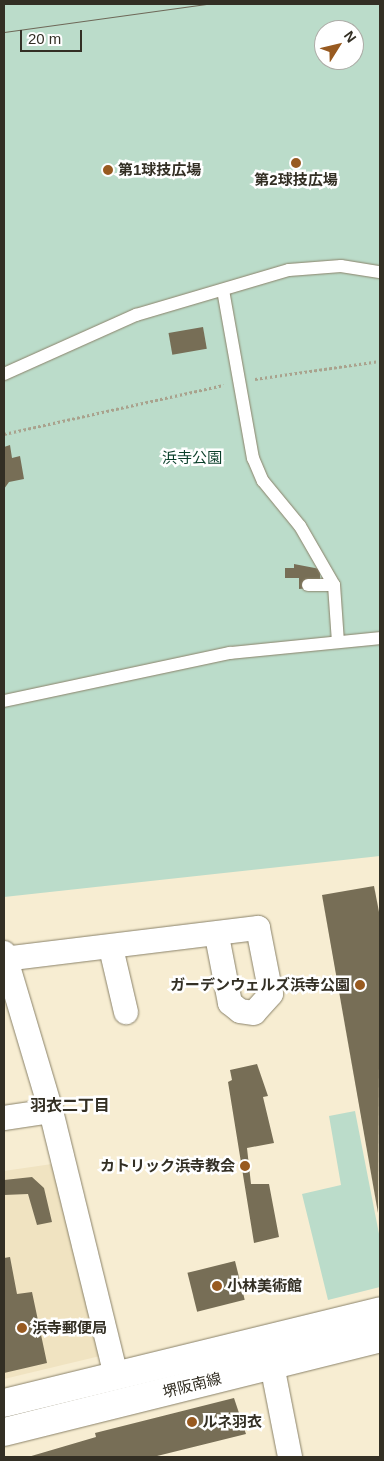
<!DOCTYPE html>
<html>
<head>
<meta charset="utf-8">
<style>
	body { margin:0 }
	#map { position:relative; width:384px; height:1461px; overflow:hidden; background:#f7edd2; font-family:Helvetica,"Noto Sans JP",sans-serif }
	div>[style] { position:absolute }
	.built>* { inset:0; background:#f0e3c1 }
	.green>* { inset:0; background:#bbdcca }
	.building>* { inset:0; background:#776e56; transform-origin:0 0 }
	.path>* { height:3px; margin-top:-1.5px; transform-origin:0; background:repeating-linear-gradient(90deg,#a9a28d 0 2.5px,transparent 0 5px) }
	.roads { filter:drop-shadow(0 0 1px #8a8269) drop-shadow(0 0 1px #8a8269) }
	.service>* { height:12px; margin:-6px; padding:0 6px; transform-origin:6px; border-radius:6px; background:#fff }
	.minor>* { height:24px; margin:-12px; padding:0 12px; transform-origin:12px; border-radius:12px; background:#fff }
	.secondary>* { height:28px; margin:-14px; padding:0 14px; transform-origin:14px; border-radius:14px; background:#fff }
	.tram>* { height:1px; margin:-0.5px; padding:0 0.5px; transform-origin:0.5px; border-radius:0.5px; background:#6e6858 }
	.dots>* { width:14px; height:14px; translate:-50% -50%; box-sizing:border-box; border:2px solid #fff; border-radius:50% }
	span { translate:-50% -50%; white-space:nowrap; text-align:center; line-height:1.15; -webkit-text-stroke:5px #fff; paint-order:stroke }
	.poi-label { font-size:15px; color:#332f24; font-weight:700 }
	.left { translate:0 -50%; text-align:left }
	.right { translate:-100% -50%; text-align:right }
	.park-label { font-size:15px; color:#0a3f2a }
	.street-label { font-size:15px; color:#332f24 }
	.neighbourhood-label { font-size:16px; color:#332f24; font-weight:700 }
	.frame { position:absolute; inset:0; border:5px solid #332f24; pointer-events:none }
	.north { position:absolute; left:314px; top:20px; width:50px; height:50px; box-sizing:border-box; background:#fff; border:1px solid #adaca7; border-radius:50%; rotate:54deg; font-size:14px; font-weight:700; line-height:20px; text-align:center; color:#332f24 }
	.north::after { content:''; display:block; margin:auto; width:18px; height:22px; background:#985a20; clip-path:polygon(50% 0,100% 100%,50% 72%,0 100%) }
	.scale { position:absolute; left:20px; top:30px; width:62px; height:22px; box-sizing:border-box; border:2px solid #332f24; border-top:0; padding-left:6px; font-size:15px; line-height:18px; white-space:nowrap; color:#332f24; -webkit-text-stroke:4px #fff; paint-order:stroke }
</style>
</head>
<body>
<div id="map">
	<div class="built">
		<i style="clip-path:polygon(52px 1164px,100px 1356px,4px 1379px,4px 1171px)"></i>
	</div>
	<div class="green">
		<i style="clip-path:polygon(evenodd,4px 4px,380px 4px,380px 856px,4px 897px,4px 4px,324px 30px,354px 30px,354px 60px,324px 60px,324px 30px)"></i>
		<i style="clip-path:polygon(355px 1111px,380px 1239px,380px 1287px,328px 1300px,302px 1194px,341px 1185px,329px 1116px)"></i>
	</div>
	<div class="building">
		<i style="left:203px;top:327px;width:22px;height:35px;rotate:80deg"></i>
		<i style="clip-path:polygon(10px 445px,12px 458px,20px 456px,24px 479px,9px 482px,4px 489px,4px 447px)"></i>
		<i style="clip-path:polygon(294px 564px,320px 569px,320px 579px,308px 579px,308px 588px,299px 589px,299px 578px,285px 578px,285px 568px,294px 568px)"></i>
		<i style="clip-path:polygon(374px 886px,380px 917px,378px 1213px,322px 895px)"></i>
		<i style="clip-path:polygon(257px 1064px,268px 1096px,263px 1097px,274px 1143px,247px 1148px,251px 1184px,269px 1184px,279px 1237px,254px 1243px,228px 1082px,232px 1080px,230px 1070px)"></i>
		<i style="clip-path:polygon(32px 1177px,44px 1188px,52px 1222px,37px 1225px,28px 1194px,4px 1195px,4px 1180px)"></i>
		<i style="clip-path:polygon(10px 1257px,17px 1294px,32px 1292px,47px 1363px,4px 1373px,4px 1258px)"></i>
		<i style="left:235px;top:1261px;width:40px;height:49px;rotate:76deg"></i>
		<i style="clip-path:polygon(234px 1398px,246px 1434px,153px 1457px,28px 1457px,96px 1437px,95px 1433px)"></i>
	</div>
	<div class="path">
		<i style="left:255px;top:379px;width:126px;rotate:-8.2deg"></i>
		<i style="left:4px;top:434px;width:225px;rotate:-12.6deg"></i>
	</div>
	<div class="roads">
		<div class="service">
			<i style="left:223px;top:290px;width:171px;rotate:79.9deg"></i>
			<i style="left:253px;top:458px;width:25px;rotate:67deg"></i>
			<i style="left:263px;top:481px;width:58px;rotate:50.6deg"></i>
			<i style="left:300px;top:526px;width:68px;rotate:60deg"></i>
			<i style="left:334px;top:585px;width:57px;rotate:86deg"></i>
			<i style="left:4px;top:374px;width:145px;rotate:-24.1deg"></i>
			<i style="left:136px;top:315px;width:159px;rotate:-16.4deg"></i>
			<i style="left:289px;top:270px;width:52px;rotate:-4.4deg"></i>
			<i style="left:341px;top:266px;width:39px;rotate:9deg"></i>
			<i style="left:308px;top:585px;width:26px"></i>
			<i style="left:4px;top:701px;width:231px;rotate:-12deg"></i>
			<i style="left:230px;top:653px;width:151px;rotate:-5.7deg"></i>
		</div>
		<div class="minor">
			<i style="left:111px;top:948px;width:66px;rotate:76.8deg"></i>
			<i style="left:4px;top:953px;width:165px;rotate:73.4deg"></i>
			<i style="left:51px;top:1111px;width:272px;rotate:76.2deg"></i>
			<i style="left:4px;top:959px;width:256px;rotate:-7deg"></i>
			<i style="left:258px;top:928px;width:67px;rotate:78.9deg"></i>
			<i style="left:271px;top:994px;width:25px;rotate:132deg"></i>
			<i style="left:254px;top:1013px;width:14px;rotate:-172deg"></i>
			<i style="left:240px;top:1011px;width:13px;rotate:-141deg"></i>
			<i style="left:230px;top:1003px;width:68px;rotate:-101deg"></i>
			<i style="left:4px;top:1118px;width:48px;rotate:-8.5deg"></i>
			<i style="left:272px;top:1365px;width:94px;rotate:78.9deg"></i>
		</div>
		<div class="secondary">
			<i style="left:4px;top:1403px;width:387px;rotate:-13.7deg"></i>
			<i style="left:4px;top:1432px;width:388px;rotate:-14deg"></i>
		</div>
	</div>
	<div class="tram">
		<i style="left:4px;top:32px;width:204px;rotate:-7.9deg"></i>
	</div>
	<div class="dots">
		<i style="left:296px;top:163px;background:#985a20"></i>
		<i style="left:108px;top:170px;background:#985a20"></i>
		<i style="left:360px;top:985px;background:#985a20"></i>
		<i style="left:245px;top:1166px;background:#985a20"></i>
		<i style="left:217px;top:1286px;background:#985a20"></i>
		<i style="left:22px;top:1328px;background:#985a20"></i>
		<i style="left:192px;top:1422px;background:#985a20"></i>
	</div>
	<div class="poi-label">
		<span class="left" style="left:118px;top:170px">第1球技広場</span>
		<span style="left:296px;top:180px">第2球技広場</span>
		<span class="right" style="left:350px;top:985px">ガーデンウェルズ浜寺公園</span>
		<span class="right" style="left:235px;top:1166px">カトリック浜寺教会</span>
		<span class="left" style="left:227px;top:1286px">小林美術館</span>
		<span class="left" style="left:32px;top:1328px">浜寺郵便局</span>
		<span class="left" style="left:202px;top:1422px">ルネ羽衣</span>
	</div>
	<div class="park-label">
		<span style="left:192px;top:458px">浜寺公園</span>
	</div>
	<div class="street-label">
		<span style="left:192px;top:1385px;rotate:-14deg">堺阪南線</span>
	</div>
	<div class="neighbourhood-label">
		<span style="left:70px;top:1106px">羽衣二丁目</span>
	</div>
	<div class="frame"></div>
	<div class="north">N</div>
	<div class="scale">20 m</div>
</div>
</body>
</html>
